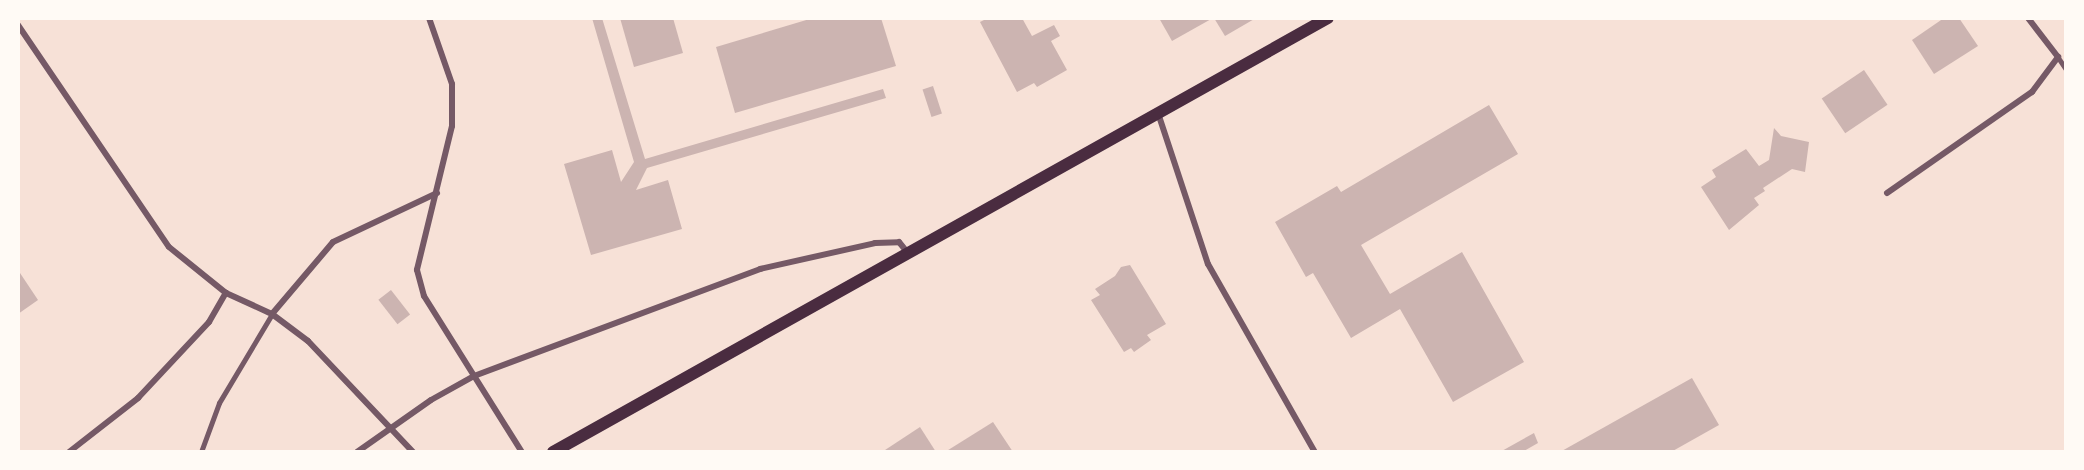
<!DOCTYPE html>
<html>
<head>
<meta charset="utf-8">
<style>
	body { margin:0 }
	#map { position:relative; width:2084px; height:470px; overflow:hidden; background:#f7e1d7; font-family:Roboto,sans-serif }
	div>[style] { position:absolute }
	.building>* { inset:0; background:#ccb4b1; transform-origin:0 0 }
	.service>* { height:4.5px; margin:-2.25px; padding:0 2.25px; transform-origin:2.25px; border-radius:2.25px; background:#755966 }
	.minor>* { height:6px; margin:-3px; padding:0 3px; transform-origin:3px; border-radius:3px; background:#755966 }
	.secondary>* { height:12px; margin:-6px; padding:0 6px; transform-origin:6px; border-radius:6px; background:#4a2c40 }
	span { translate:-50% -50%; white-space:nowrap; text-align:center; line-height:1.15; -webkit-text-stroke:6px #fffaf5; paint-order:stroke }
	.frame { position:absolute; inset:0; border:20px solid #fffaf5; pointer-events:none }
</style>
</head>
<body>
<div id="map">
	<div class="building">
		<i style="clip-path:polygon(592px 18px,602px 18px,645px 159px,883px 89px,886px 98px,647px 168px,636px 190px,668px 180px,682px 229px,591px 255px,564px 164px,612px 150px,621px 182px,634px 162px)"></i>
		<i style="clip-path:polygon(620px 18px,673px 18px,683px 53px,634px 67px)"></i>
		<i style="clip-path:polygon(813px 18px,881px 18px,896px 66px,735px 113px,716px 47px)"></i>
		<i style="clip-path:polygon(988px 18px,1022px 18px,1032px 36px,1054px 25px,1060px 36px,1051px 41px,1067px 70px,1037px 87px,1034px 83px,1017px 92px,980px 22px)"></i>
		<i style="clip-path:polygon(1159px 18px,1213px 18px,1172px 41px)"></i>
		<i style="clip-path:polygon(1214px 18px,1256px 18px,1225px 36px)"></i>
		<i style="clip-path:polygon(1944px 18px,1959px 18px,1978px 46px,1934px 74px,1912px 40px)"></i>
		<i style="left:1864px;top:70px;width:42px;height:51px;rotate:56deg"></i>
		<i style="left:933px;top:86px;width:29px;height:11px;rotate:72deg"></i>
		<i style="clip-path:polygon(1489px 105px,1518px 154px,1361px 245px,1390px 294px,1462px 252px,1524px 362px,1453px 402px,1400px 309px,1351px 338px,1313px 273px,1306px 277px,1275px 222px,1337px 186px,1341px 192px)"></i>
		<i style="clip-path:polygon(1774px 128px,1781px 136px,1809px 142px,1805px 172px,1792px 169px,1763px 188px,1765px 191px,1754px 198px,1759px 205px,1729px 230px,1701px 187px,1716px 177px,1712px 170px,1746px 149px,1759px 166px,1769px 160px)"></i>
		<i style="clip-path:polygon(1130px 265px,1166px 324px,1147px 335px,1151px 340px,1134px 352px,1131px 348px,1124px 352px,1091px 300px,1100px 295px,1095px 289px,1115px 276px,1121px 267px)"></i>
		<i style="clip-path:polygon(18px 270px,38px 300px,18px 314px)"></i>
		<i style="left:391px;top:290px;width:31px;height:16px;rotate:52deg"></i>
		<i style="clip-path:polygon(1692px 378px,1719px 425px,1671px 452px,1560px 452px)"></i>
		<i style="clip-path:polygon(993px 422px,1013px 452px,945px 452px)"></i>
		<i style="clip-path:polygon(920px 427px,936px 452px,882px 452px)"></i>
		<i style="clip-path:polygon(1534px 433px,1538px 443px,1522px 452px,1500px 452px)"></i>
	</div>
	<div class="service">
		<i style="left:2058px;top:57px;width:14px;rotate:56deg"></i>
		<i style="left:201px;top:452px;width:52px;rotate:-69.8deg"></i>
		<i style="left:219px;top:403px;width:104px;rotate:-59.2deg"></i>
	</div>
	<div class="minor">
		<i style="left:429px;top:18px;width:70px;rotate:70.8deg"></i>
		<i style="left:452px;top:84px;width:42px;rotate:90deg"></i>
		<i style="left:452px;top:126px;width:148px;rotate:103.7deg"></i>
		<i style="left:417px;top:270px;width:27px;rotate:75deg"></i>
		<i style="left:424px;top:296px;width:184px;rotate:57.9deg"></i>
		<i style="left:18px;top:25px;width:268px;rotate:55.8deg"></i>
		<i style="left:169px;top:247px;width:73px;rotate:38.9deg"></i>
		<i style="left:226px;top:293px;width:51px;rotate:24.5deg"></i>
		<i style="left:272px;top:314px;width:45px;rotate:36.9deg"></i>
		<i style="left:308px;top:341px;width:153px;rotate:46.6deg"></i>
		<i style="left:1158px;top:113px;width:159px;rotate:71.7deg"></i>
		<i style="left:1208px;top:264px;width:216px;rotate:60.4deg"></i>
		<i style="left:1887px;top:193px;width:177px;rotate:-34.9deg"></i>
		<i style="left:2032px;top:92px;width:44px;rotate:-53.4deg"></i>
		<i style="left:2058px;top:57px;width:49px;rotate:-127.6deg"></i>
		<i style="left:272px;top:314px;width:94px;rotate:-49.7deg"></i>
		<i style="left:333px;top:242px;width:115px;rotate:-25.2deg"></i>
		<i style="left:69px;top:452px;width:88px;rotate:-38deg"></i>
		<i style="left:138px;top:398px;width:104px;rotate:-46.9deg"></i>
		<i style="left:209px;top:322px;width:34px;rotate:-60deg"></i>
		<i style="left:357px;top:452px;width:90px;rotate:-35.1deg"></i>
		<i style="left:431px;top:400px;width:49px;rotate:-29.2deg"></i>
		<i style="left:474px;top:376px;width:305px;rotate:-20.5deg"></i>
		<i style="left:760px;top:269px;width:118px;rotate:-12.7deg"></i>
		<i style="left:875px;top:243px;width:24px;rotate:-2deg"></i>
		<i style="left:899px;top:242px;width:14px;rotate:51deg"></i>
	</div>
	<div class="secondary">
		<i style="left:553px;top:452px;width:888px;rotate:-29.25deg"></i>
	</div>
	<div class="frame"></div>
</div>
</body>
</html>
